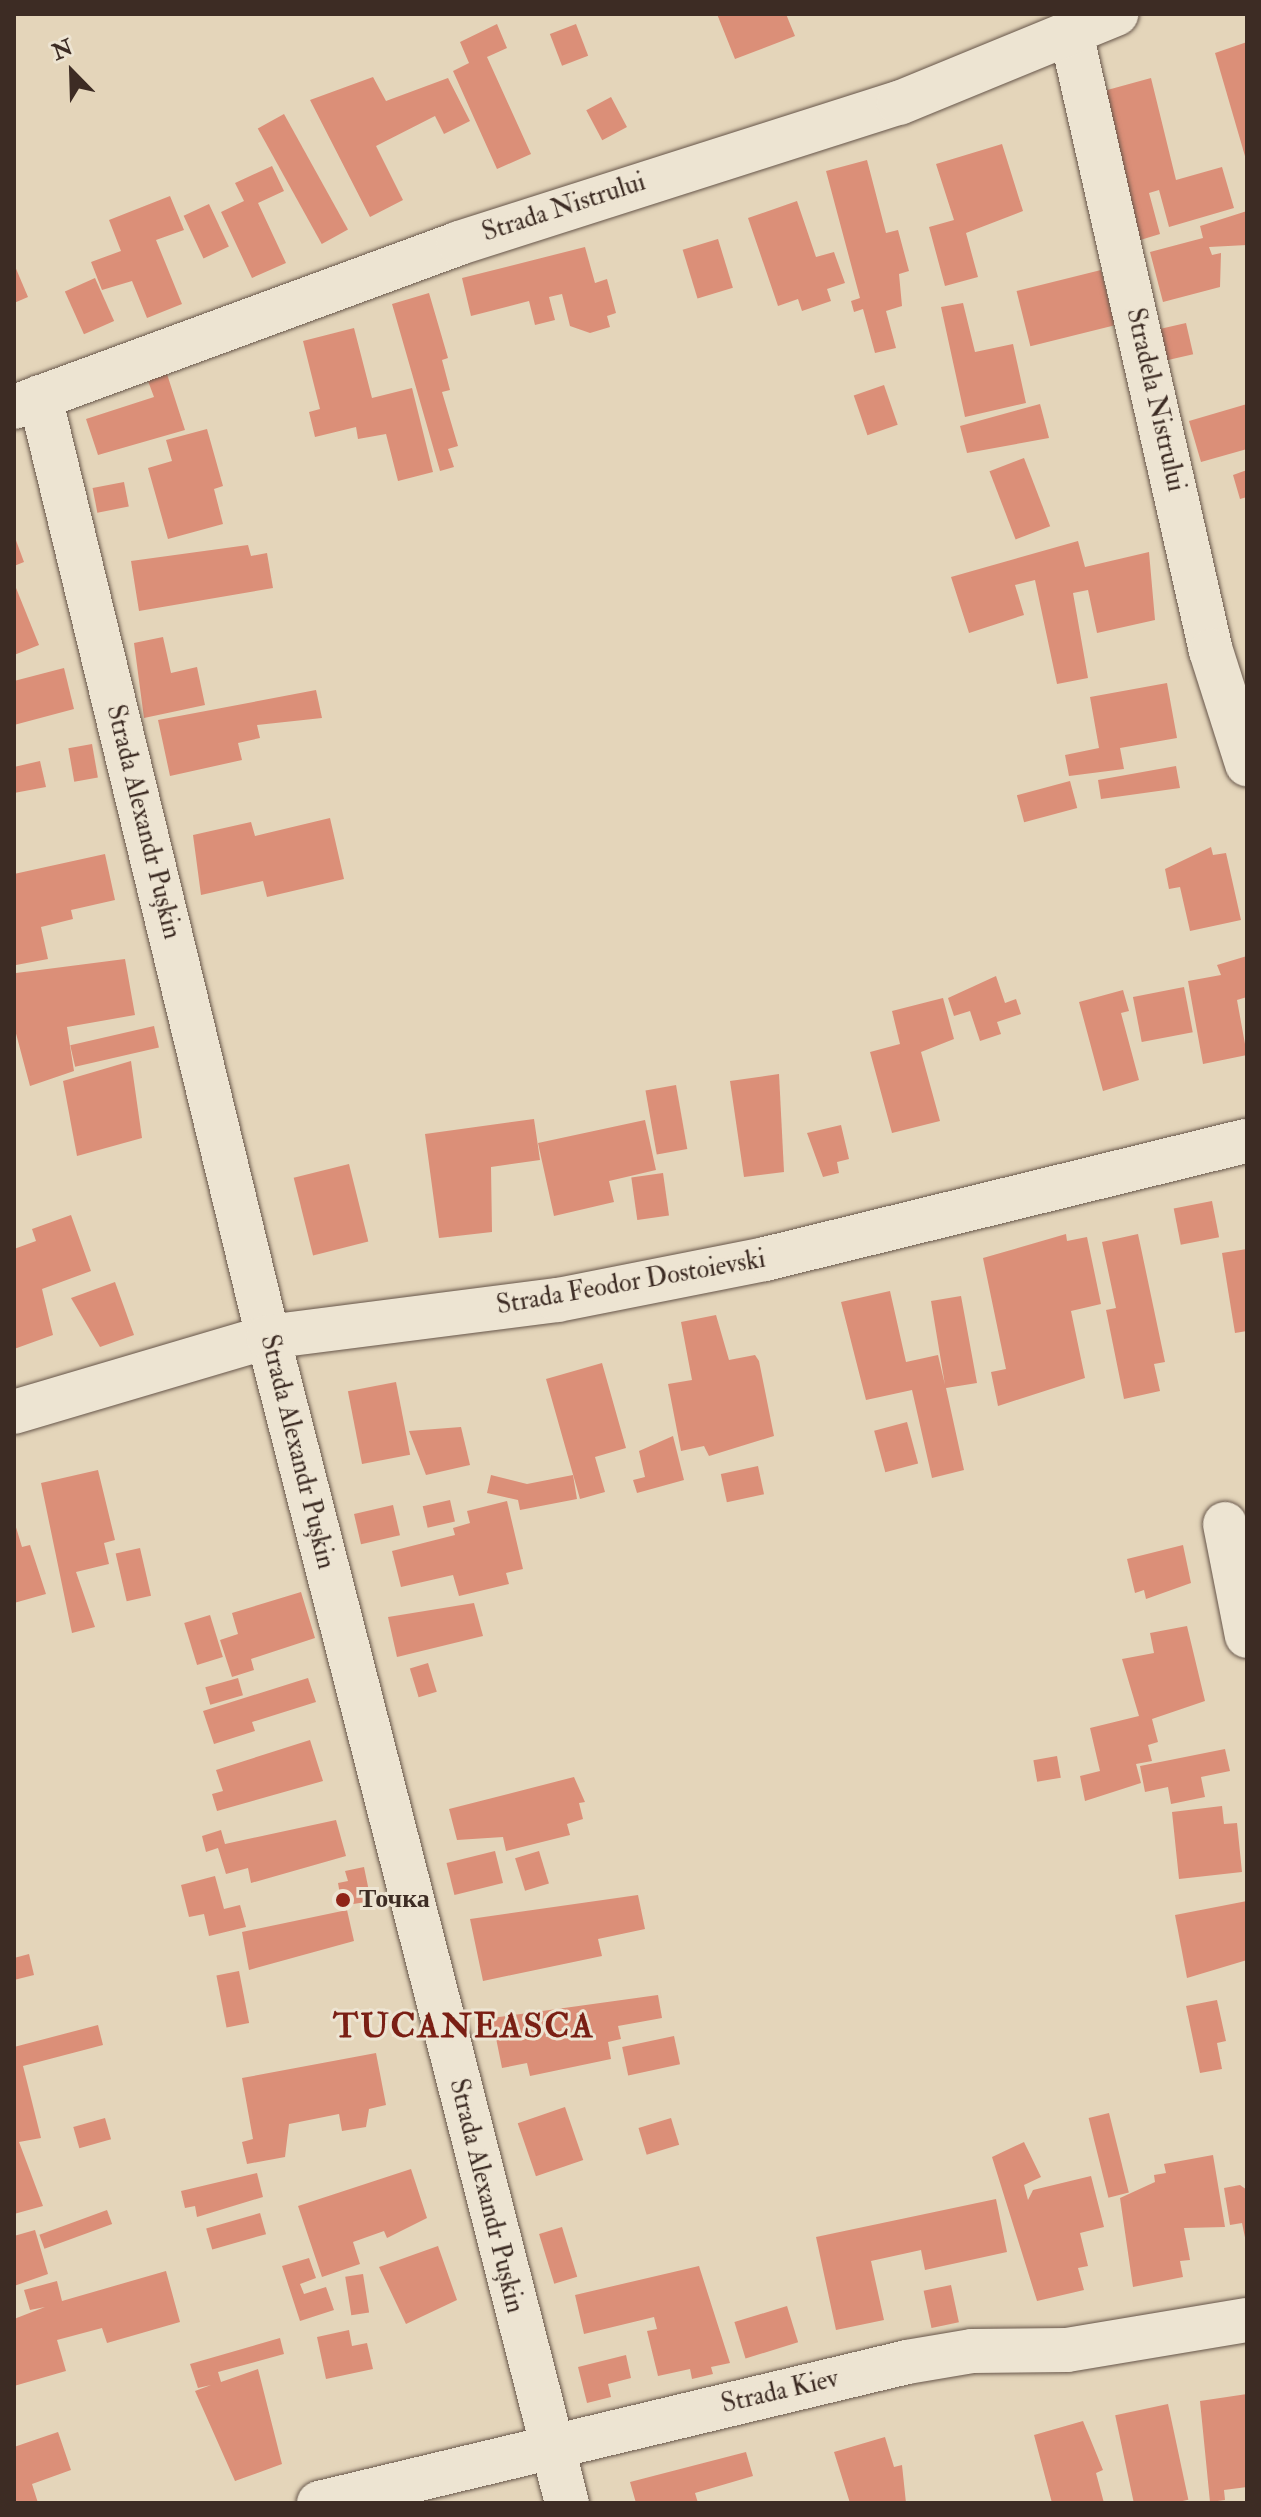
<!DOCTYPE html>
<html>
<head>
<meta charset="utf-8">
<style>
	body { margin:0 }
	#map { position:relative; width:1261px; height:2517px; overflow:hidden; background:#e4d5ba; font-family:"IM FELL Double Pica",serif }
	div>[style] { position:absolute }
	.building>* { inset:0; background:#db8f78; transform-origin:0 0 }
	.roads { filter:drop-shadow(0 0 2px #67564a) drop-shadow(0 0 2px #67564a) }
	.minor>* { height:44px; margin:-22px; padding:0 22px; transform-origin:22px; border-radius:22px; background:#ede4d2 }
	.dots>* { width:22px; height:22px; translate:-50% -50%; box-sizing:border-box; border:4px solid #ede4d2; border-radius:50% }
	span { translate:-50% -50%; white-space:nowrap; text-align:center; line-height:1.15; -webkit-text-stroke:6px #ede4d2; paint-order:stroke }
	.street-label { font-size:26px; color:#3d2c24 }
	.poi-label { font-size:26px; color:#3d2c24; font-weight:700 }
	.left { translate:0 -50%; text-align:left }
	.district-label { font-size:34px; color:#7a1f14; font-weight:700; letter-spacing:2px }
	.frame { position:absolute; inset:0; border:16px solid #3d2c24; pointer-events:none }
	.north { position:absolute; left:32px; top:32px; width:80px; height:80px; -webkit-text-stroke:6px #ede4d2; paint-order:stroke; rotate:337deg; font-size:22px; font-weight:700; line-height:32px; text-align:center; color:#3d2c24 }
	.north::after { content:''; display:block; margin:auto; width:28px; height:36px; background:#3d2c24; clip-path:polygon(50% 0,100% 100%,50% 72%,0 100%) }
</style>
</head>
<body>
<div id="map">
	<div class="building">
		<i style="clip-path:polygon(717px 14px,786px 14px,795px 36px,735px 59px)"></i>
		<i style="clip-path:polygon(497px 24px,507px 48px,487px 57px,531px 154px,497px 169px,453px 71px,469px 63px,460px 42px)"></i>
		<i style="left:576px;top:24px;width:34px;height:28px;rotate:69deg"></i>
		<i style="clip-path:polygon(1247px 42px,1247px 163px,1215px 53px)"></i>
		<i style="clip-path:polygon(373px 77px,386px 101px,448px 78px,470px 121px,444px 134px,435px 116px,376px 146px,403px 200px,370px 217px,310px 100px)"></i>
		<i style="clip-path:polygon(1151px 78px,1176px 180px,1222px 167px,1234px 208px,1169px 227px,1159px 190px,1149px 193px,1160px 234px,1137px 241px,1100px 92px)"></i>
		<i style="left:611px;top:97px;width:34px;height:28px;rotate:62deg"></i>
		<i style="left:284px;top:114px;width:132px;height:30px;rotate:61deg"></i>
		<i style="clip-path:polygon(1002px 144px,1023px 211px,966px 233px,978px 277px,945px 286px,929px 227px,954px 220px,936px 164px)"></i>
		<i style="clip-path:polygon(867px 160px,886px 233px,898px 230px,909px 271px,899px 274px,902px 306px,886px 311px,896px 348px,875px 353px,863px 309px,854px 312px,851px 301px,860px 298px,826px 171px)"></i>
		<i style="clip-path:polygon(272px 166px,284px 191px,258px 203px,286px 263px,252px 278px,221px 212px,244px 201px,235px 183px)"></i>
		<i style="clip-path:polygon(170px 196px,184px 230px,156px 240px,182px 304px,147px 318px,132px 281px,102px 290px,91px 262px,121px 251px,109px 220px)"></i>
		<i style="clip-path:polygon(797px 201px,816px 257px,834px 252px,845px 283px,827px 289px,831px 301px,802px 311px,798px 299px,778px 306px,748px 218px)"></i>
		<i style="left:209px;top:204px;width:47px;height:28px;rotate:65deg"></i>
		<i style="clip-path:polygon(1247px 211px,1247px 245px,1209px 247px,1212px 255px,1221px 253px,1220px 287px,1163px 302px,1150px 252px,1203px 238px,1200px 226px)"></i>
		<i style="left:718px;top:239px;width:51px;height:37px;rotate:73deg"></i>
		<i style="clip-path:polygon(585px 247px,595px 283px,607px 279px,616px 313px,607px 316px,610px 327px,590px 333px,570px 326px,562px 294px,549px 297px,555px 320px,535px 325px,529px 301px,471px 316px,462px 278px)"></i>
		<i style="clip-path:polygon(14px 264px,28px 297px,14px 303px)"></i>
		<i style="left:1101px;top:270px;width:57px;height:87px;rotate:76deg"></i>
		<i style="left:95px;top:278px;width:47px;height:33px;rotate:66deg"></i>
		<i style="clip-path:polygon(429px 293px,448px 358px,442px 360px,450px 390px,442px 392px,458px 446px,448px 449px,454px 467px,440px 471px,392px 304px)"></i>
		<i style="clip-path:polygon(963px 303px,975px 352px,1013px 344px,1026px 403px,965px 417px,941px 307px)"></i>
		<i style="left:1186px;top:323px;width:32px;height:28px;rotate:77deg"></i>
		<i style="clip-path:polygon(354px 328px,372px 398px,412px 388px,433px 472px,398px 481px,386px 434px,358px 439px,356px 427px,315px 437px,309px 412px,320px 409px,303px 341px)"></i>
		<i style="clip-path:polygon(167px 374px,185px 430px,98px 455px,86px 419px,154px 397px,148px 381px)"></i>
		<i style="left:884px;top:385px;width:42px;height:32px;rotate:71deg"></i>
		<i style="clip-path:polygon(1040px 404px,1049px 438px,967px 453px,960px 426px)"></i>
		<i style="clip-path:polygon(1247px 404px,1247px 449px,1201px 462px,1189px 421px)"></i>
		<i style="clip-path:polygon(207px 429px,223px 486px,214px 489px,223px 524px,168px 539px,148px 468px,172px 461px,166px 440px)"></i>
		<i style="left:1024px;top:458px;width:73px;height:37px;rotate:69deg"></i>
		<i style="clip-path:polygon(1247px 470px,1247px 497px,1240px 499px,1233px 475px)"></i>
		<i style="left:124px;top:482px;width:25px;height:32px;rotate:79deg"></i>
		<i style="clip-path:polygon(14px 535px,24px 562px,14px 566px)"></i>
		<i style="clip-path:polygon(1078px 541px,1085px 567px,1149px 552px,1155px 620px,1097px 633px,1088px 590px,1073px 593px,1088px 678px,1057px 684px,1035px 580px,1015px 585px,1024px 615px,969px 633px,951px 577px)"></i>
		<i style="clip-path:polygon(248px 545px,251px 556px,267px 553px,273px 588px,139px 611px,131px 561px)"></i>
		<i style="clip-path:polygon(14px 583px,39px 645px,14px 655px)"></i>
		<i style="clip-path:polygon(163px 637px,171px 673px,197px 667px,205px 705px,144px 718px,134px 643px)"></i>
		<i style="clip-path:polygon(64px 668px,74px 709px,14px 725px,14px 681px)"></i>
		<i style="clip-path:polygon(1167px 683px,1177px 738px,1120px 748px,1124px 769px,1069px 776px,1065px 755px,1099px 748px,1090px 697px)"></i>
		<i style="clip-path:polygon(316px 690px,322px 718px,257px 725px,260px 738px,238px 743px,242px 760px,170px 776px,158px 720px)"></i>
		<i style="left:92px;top:744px;width:34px;height:24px;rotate:80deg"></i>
		<i style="clip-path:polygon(40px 761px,46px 787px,14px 793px,14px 767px)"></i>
		<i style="clip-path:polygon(1176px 766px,1180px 788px,1101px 799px,1098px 780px)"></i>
		<i style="left:1070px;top:781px;width:28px;height:55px;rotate:75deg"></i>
		<i style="clip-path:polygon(330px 818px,344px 879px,267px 897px,263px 881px,201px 895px,193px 835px,251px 822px,255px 836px)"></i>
		<i style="clip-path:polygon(1211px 847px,1213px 855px,1226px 853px,1241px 920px,1190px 931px,1180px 887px,1169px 889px,1165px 869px)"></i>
		<i style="clip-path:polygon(105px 854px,115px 900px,71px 910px,73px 919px,41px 927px,48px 959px,16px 965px,14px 874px)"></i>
		<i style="clip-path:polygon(1247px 956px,1247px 997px,1237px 1000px,1247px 1055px,1203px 1064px,1188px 981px,1221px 975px,1217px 965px)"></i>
		<i style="clip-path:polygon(125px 959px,135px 1015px,67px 1027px,74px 1071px,30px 1086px,14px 1026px,16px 973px)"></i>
		<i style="clip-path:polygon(996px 976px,1005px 1003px,1016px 999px,1021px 1014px,997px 1022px,1001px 1034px,980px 1041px,970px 1011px,954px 1016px,948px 998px)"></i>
		<i style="left:1184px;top:987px;width:46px;height:52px;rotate:79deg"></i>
		<i style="clip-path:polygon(1123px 990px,1129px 1011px,1121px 1013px,1139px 1080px,1103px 1091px,1079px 1002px)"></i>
		<i style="clip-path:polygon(943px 998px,954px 1039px,921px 1052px,940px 1121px,892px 1133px,870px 1052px,900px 1044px,892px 1011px)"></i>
		<i style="left:154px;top:1026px;width:22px;height:86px;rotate:77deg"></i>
		<i style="clip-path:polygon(131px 1061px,142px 1138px,77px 1156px,63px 1081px)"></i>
		<i style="clip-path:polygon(779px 1074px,784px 1172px,744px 1177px,730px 1081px)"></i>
		<i style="left:676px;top:1085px;width:65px;height:31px;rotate:80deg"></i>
		<i style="clip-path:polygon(534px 1119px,540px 1160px,491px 1167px,492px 1232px,439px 1238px,425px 1134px)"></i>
		<i style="clip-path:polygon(645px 1120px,656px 1170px,609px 1181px,614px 1202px,554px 1216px,538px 1143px)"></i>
		<i style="clip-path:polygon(841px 1125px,849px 1159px,837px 1162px,839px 1173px,823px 1177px,807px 1133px)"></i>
		<i style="left:349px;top:1164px;width:80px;height:57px;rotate:76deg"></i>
		<i style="left:663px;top:1173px;width:43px;height:32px;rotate:82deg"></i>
		<i style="left:1212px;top:1201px;width:37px;height:39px;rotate:79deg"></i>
		<i style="clip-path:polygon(71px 1215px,91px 1271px,42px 1289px,53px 1335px,14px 1349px,14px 1249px,36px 1241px,32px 1229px)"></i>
		<i style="clip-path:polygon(1066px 1234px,1067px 1241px,1087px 1237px,1101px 1304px,1071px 1311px,1085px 1378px,998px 1406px,991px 1372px,1006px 1369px,983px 1258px)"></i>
		<i style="clip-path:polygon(1138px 1234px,1165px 1362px,1154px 1364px,1160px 1391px,1124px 1399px,1106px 1310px,1116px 1308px,1102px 1242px)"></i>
		<i style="clip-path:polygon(1247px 1249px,1247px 1331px,1235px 1333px,1222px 1253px)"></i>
		<i style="clip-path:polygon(115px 1282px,134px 1335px,100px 1347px,71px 1298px)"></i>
		<i style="clip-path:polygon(890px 1291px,906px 1362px,938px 1355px,945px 1385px,931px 1301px,961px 1296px,977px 1383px,946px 1388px,964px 1470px,932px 1478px,912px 1390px,866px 1400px,841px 1302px)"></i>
		<i style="clip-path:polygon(716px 1315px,729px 1360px,755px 1355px,759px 1361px,774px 1436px,709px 1456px,704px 1446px,681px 1451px,668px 1384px,692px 1380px,681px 1322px)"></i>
		<i style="clip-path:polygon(602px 1363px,626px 1448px,595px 1457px,605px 1492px,580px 1499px,546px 1379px)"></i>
		<i style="left:396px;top:1382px;width:74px;height:49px;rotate:79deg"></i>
		<i style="left:907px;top:1422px;width:43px;height:34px;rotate:75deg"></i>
		<i style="clip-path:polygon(461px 1427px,470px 1465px,426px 1475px,409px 1431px)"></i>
		<i style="clip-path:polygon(673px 1436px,684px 1480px,637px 1493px,633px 1480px,645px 1477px,639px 1451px)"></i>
		<i style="left:758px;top:1466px;width:29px;height:38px;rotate:78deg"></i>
		<i style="clip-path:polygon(98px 1470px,115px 1540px,104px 1543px,109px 1564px,76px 1572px,95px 1627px,72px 1633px,41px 1483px)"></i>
		<i style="clip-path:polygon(491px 1475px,527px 1484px,573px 1475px,577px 1499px,520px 1510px,518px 1500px,487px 1493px)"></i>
		<i style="left:450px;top:1500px;width:22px;height:28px;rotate:77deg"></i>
		<i style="clip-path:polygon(507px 1501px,523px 1569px,506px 1573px,509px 1584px,459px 1596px,453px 1575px,401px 1587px,392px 1551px,455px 1535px,453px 1528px,470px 1523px,467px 1511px)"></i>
		<i style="left:393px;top:1505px;width:31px;height:40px;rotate:77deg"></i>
		<i style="clip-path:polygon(15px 1524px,22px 1547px,30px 1545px,46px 1594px,14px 1603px)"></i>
		<i style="clip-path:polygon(1183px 1545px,1191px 1583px,1146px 1599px,1144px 1590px,1135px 1593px,1127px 1559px)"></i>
		<i style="left:140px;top:1548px;width:49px;height:25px;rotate:77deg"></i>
		<i style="clip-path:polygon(301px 1592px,315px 1638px,251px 1659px,254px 1670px,232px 1677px,220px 1640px,238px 1634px,232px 1613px)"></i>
		<i style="clip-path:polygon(474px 1603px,483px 1636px,397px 1657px,388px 1617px)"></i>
		<i style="left:210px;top:1615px;width:44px;height:27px;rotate:73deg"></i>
		<i style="clip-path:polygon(1187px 1626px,1205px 1701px,1152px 1719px,1158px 1742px,1148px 1745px,1152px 1761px,1136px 1764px,1141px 1783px,1085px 1801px,1080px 1776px,1100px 1771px,1090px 1728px,1139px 1716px,1122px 1659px,1154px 1653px,1150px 1633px)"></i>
		<i style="left:428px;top:1663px;width:30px;height:19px;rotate:73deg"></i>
		<i style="left:238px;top:1678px;width:18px;height:34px;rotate:74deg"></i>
		<i style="clip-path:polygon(308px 1678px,316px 1702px,252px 1722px,255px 1731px,214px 1744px,203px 1711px)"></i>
		<i style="clip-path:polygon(310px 1740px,323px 1781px,217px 1811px,212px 1794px,223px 1791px,216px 1770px)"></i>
		<i style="clip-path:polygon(1225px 1749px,1230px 1771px,1201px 1777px,1205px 1797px,1171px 1804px,1168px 1787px,1145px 1792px,1140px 1766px)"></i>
		<i style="left:1057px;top:1756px;width:22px;height:24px;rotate:80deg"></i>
		<i style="clip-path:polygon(574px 1777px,585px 1802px,579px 1803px,583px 1819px,567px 1824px,570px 1835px,506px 1851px,503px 1837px,457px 1840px,449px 1809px)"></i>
		<i style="clip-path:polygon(1222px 1806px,1224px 1824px,1237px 1823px,1242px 1872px,1179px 1879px,1172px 1812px)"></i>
		<i style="clip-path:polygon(336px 1820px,346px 1856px,251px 1883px,248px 1868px,226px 1874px,218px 1848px,206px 1852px,202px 1836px,221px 1830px,225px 1844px)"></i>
		<i style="left:495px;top:1851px;width:33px;height:50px;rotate:76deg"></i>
		<i style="left:539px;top:1851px;width:34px;height:25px;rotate:73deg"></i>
		<i style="clip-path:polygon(364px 1867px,371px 1901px,342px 1906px,338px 1883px,348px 1881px,345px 1871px)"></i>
		<i style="clip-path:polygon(215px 1876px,224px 1909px,240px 1905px,246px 1927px,209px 1936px,204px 1914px,189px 1917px,181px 1885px)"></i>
		<i style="clip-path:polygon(638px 1895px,645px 1929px,598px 1939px,602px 1956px,483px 1981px,470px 1919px)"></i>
		<i style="clip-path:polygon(1247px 1901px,1247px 1960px,1187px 1978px,1175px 1915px)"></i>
		<i style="clip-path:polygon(347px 1910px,354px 1941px,249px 1970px,242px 1932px)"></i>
		<i style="clip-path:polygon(29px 1954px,34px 1975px,14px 1980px,14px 1958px)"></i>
		<i style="left:239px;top:1971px;width:53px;height:23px;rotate:79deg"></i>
		<i style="clip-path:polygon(658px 1995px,662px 2018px,618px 2026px,621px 2039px,608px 2042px,611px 2059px,530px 2076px,527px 2063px,502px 2068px,492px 2018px)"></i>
		<i style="clip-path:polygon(1217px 2000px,1226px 2041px,1217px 2043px,1222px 2069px,1200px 2073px,1186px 2006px)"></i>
		<i style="clip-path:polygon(98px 2025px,103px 2045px,23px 2066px,41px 2138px,19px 2142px,43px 2206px,14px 2214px,14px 2047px)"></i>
		<i style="left:674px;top:2036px;width:29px;height:53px;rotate:78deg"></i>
		<i style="clip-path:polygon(376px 2053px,386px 2105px,369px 2109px,366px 2127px,342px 2131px,339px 2114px,289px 2124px,285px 2157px,247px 2164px,242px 2142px,253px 2139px,242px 2078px)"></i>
		<i style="left:565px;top:2107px;width:56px;height:50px;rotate:71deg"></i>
		<i style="left:1109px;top:2113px;width:82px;height:21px;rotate:76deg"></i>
		<i style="left:105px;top:2118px;width:22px;height:33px;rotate:74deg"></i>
		<i style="left:671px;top:2118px;width:28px;height:34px;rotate:73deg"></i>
		<i style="clip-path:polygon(1024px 2142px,1041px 2177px,1024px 2185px,1028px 2200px,1033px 2190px,1091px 2176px,1104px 2227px,1080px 2233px,1088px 2266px,1078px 2268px,1084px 2290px,1037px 2301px,992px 2157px)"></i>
		<i style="clip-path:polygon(1213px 2155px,1225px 2227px,1184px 2228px,1190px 2260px,1180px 2261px,1183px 2277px,1133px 2287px,1120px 2198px,1155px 2182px,1154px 2175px,1166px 2173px,1164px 2164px)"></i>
		<i style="clip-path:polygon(411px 2169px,427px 2218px,387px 2238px,384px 2231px,353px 2242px,360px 2264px,322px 2277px,298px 2206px)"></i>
		<i style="clip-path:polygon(257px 2173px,263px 2197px,197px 2217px,195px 2206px,185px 2208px,181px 2191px)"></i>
		<i style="clip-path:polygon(1240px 2185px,1247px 2190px,1247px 2247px,1242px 2223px,1230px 2225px,1224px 2188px)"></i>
		<i style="clip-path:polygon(996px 2199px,1007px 2252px,925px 2270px,921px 2250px,871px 2261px,884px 2320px,836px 2330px,816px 2237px)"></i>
		<i style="left:107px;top:2210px;width:15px;height:72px;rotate:70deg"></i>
		<i style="left:260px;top:2213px;width:22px;height:56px;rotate:74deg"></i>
		<i style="left:562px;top:2227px;width:52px;height:24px;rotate:73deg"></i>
		<i style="clip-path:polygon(35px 2230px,48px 2274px,14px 2286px,14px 2236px)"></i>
		<i style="clip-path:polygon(438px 2246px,457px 2300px,406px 2324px,379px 2267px)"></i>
		<i style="clip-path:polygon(309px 2258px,316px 2278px,300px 2284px,304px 2294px,326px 2287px,334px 2310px,300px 2321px,282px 2266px)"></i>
		<i style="clip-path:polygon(699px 2266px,730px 2363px,711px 2367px,713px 2374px,692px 2379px,690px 2369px,658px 2376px,647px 2331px,657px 2329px,654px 2317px,584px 2334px,575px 2295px)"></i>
		<i style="clip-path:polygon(166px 2271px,180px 2322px,107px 2343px,102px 2328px,57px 2340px,66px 2371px,14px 2386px,14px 2319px,45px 2307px,30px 2310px,24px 2290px,57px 2281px,62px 2301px)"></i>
		<i style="left:363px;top:2274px;width:39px;height:18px;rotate:81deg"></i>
		<i style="left:951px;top:2285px;width:38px;height:28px;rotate:78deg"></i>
		<i style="left:787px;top:2306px;width:38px;height:55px;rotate:73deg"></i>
		<i style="clip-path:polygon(349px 2330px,352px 2346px,367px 2343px,373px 2369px,326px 2379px,317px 2337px)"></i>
		<i style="clip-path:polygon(280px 2338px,284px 2354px,218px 2372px,221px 2382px,258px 2369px,282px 2464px,235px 2481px,195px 2391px,211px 2385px,198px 2388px,190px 2364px)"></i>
		<i style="clip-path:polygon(626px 2355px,631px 2378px,608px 2384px,611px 2397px,587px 2403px,578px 2367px)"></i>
		<i style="clip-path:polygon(1247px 2394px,1247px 2487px,1224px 2490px,1225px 2500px,1210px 2502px,1200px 2401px)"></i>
		<i style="left:1168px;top:2404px;width:98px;height:54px;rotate:78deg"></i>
		<i style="clip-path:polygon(1083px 2421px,1103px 2470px,1096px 2473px,1104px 2503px,1052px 2503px,1034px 2435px)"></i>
		<i style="clip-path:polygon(58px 2432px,71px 2470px,32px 2484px,38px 2503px,14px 2503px,14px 2447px)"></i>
		<i style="clip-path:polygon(885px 2437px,894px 2467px,902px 2465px,906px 2503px,850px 2503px,834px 2452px)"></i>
		<i style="clip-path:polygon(746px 2452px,753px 2476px,695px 2493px,698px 2503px,636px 2503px,630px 2482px)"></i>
	</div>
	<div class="roads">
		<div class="minor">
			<i style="left:1071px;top:33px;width:634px;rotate:77.24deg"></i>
			<i style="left:1211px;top:651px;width:119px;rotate:72.3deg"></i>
			<i style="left:40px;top:397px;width:967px;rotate:76.37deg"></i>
			<i style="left:268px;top:1337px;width:1204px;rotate:75.62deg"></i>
			<i style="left:14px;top:407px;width:474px;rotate:-20.2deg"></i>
			<i style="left:459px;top:243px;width:462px;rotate:-17.7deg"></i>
			<i style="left:899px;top:103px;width:235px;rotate:-22.3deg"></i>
			<i style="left:14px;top:1412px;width:265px;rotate:-16.5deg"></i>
			<i style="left:268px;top:1337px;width:292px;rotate:-7.3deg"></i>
			<i style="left:558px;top:1300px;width:211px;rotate:-11.2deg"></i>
			<i style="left:765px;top:1259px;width:496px;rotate:-13.8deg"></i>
			<i style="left:1225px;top:1524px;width:114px;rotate:78.9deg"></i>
			<i style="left:319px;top:2503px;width:605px;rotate:-13.48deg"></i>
			<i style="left:907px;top:2362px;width:66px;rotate:-9.6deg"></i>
			<i style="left:972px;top:2351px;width:95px;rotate:-0.6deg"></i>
			<i style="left:1067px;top:2350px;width:182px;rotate:-9.5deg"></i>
		</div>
	</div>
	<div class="dots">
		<i style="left:343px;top:1900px;background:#8f2418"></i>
	</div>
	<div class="street-label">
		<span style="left:564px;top:208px;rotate:-18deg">Strada Nistrului</span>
		<span style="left:1155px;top:400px;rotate:77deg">Stradela Nistrului</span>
		<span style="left:143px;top:822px;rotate:76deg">Strada Alexandr Pușkin</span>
		<span style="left:631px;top:1283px;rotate:-10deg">Strada Feodor Dostoievski</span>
		<span style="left:297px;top:1452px;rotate:76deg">Strada Alexandr Pușkin</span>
		<span style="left:486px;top:2196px;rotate:76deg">Strada Alexandr Pușkin</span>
		<span style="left:780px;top:2392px;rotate:-13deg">Strada Kiev</span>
	</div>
	<div class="poi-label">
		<span class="left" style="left:359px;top:1900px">Точка</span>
	</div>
	<div class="district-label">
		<span style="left:464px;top:2027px">TUCANEASCA</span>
	</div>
	<div class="frame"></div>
	<div class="north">N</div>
</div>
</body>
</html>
